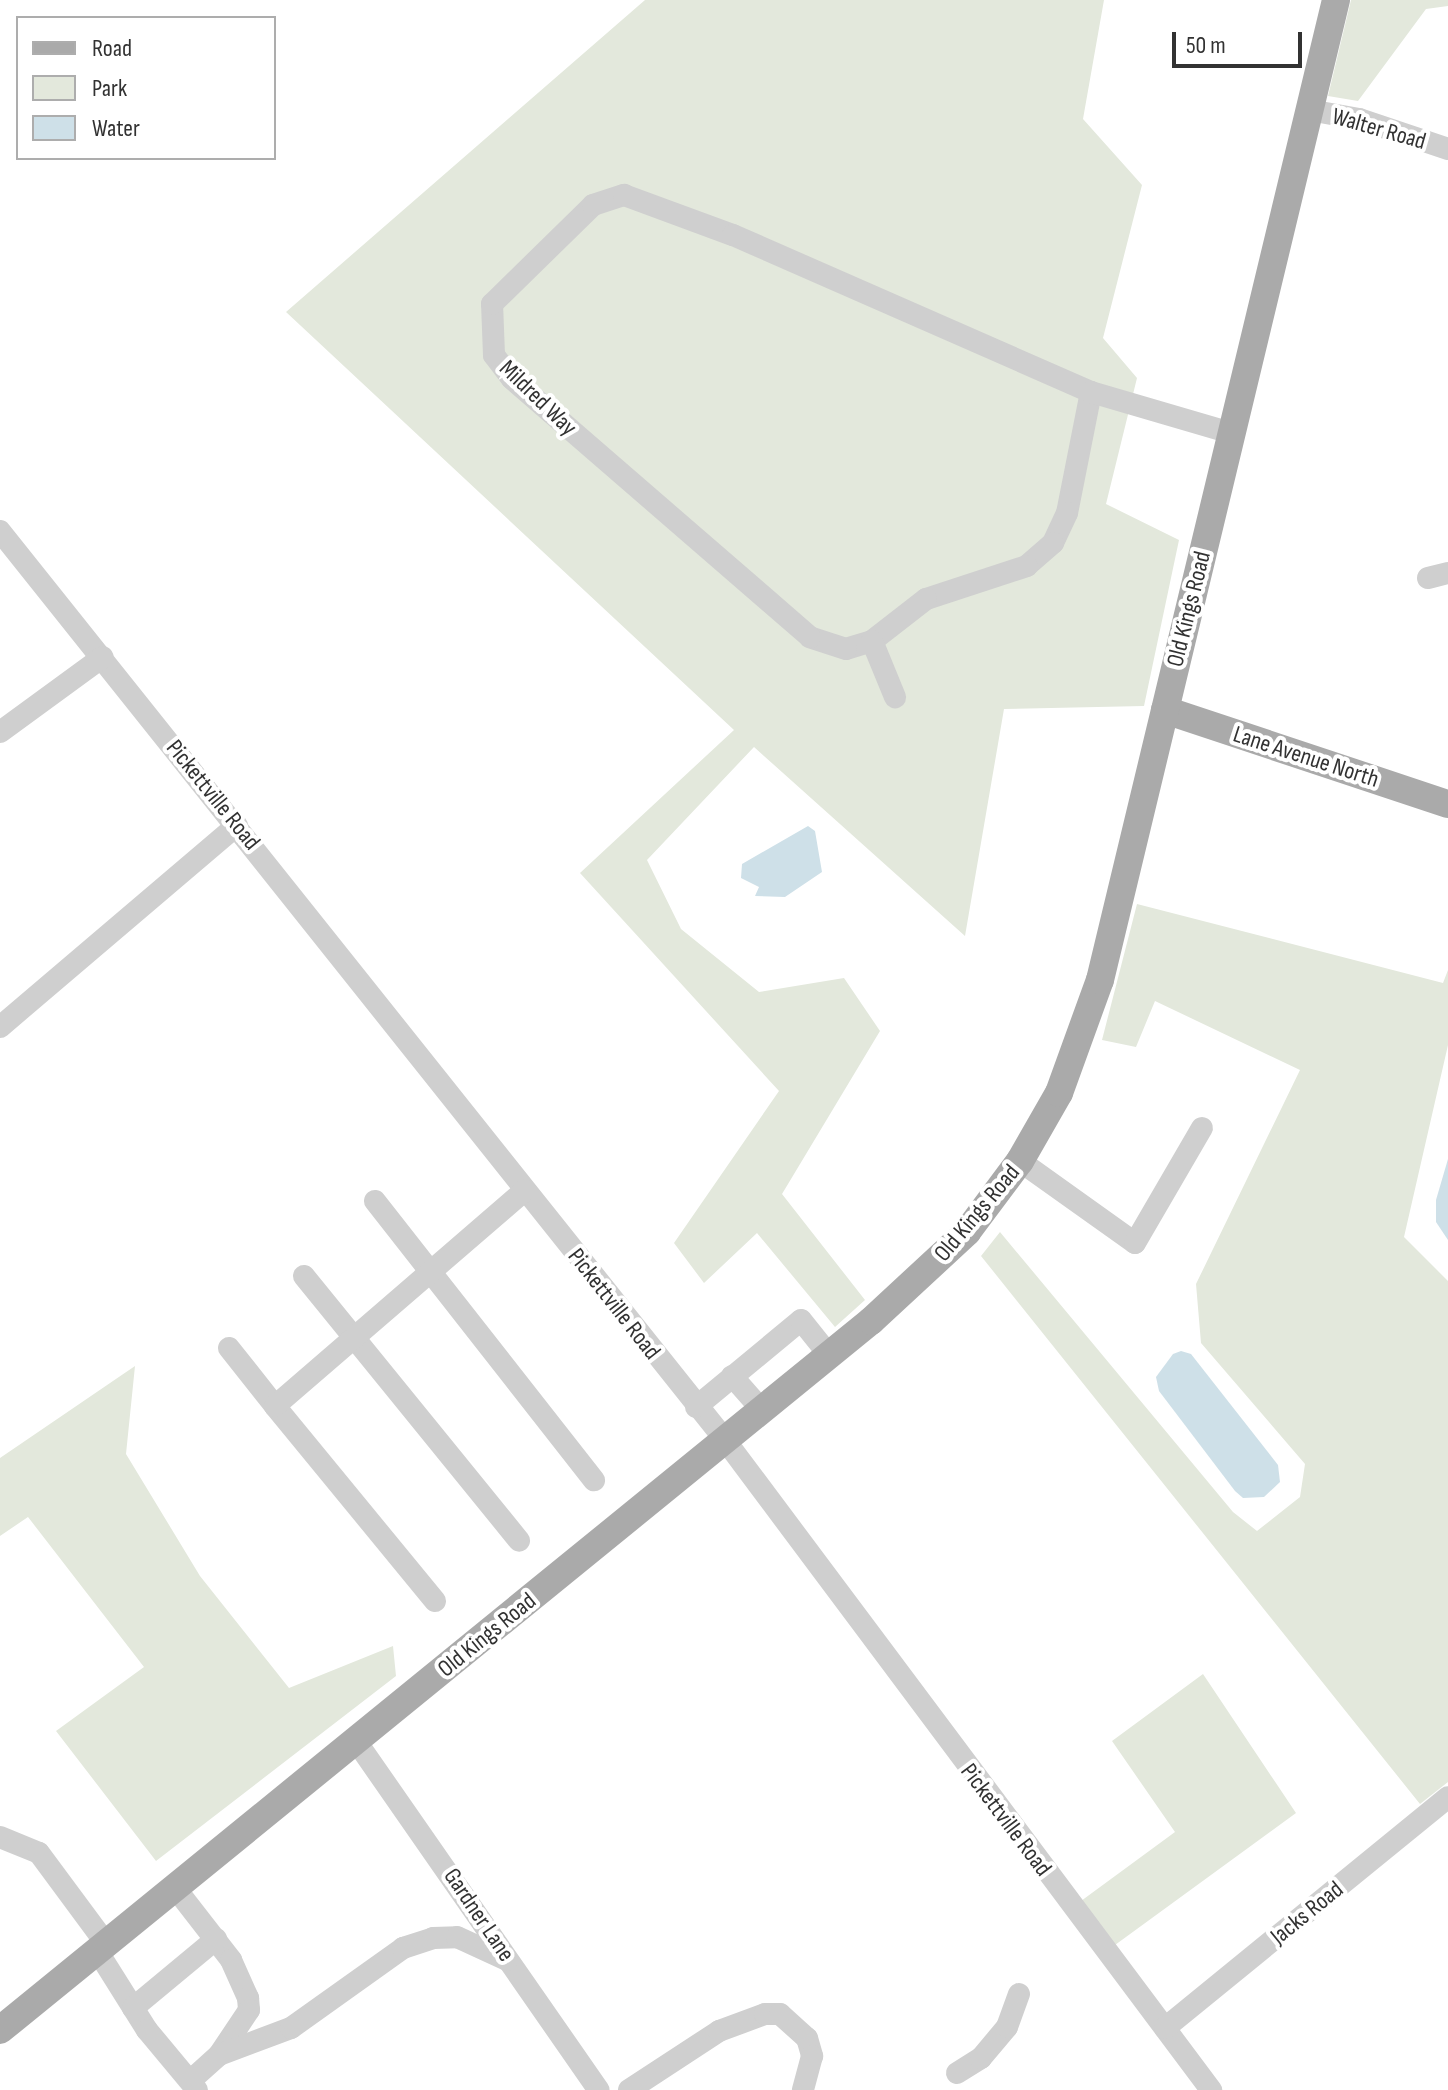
<!DOCTYPE html>
<html>
<head>
<meta charset="utf-8">
<style>
	body { margin:0 }
	#map { position:relative; width:1448px; height:2090px; overflow:hidden; background:#fff; font-family:"Sofia Sans Condensed",sans-serif }
	div>[style] { position:absolute }
	.green>* { inset:0; background:#e3e8dc }
	.water>* { inset:0; background:#cee0e8 }
	.minor>* { height:22px; margin:-11px; padding:0 11px; transform-origin:11px; border-radius:11px; background:#cfcfcf }
	.major>* { height:28px; margin:-14px; padding:0 14px; transform-origin:14px; border-radius:14px; background:#aaa }
	span { translate:-50% -50%; white-space:nowrap; text-align:center; line-height:1.15; -webkit-text-stroke:8px #fff; paint-order:stroke }
	.street-label { font-size:24px; color:#323232 }
	.legend { position:absolute; left:16px; top:16px; width:260px; height:144px; box-sizing:border-box; background:#fff; border:2px solid #adadad; margin:0; padding:10px 14px; list-style:none; font-size:24px; color:#323232 }
	.legend li { display:flex; align-items:center; gap:16px; height:40px }
	.legend b { width:40px; border:2px solid #adadad }
	.scale { position:absolute; left:1172px; top:32px; width:130px; height:36px; box-sizing:border-box; border:4px solid #323232; border-top:0; padding-left:10px; font-size:24px; line-height:28px; white-space:nowrap; color:#323232; -webkit-text-stroke:6px #fff; paint-order:stroke }
</style>
</head>
<body>
<div id="map">
	<div class="green">
		<i style="clip-path:polygon(645px 0,1104px 0,1083px 119px,1142px 185px,1103px 338px,1137px 378px,1106px 504px,1179px 540px,1144px 706px,1004px 709px,965px 936px,754px 747px,647px 860px,681px 929px,759px 992px,844px 978px,880px 1031px,782px 1194px,865px 1300px,835px 1327px,757px 1233px,704px 1283px,674px 1243px,779px 1091px,580px 873px,734px 730px,286px 312px)"></i>
		<i style="clip-path:polygon(1351px 0,1448px 0,1448px 6px,1426px 9px,1358px 101px,1328px 96px)"></i>
		<i style="clip-path:polygon(1137px 904px,1443px 983px,1448px 970px,1448px 1045px,1404px 1237px,1448px 1281px,1448px 1782px,1420px 1804px,981px 1256px,1000px 1232px,1233px 1512px,1257px 1531px,1300px 1497px,1305px 1464px,1201px 1343px,1196px 1284px,1300px 1070px,1155px 1001px,1136px 1047px,1102px 1040px)"></i>
		<i style="clip-path:polygon(135px 1366px,126px 1454px,200px 1576px,289px 1688px,393px 1646px,396px 1676px,156px 1861px,56px 1731px,144px 1667px,28px 1517px,0 1536px,0 1458px)"></i>
		<i style="clip-path:polygon(1203px 1674px,1296px 1813px,1115px 1945px,1081px 1901px,1175px 1832px,1112px 1741px)"></i>
	</div>
	<div class="water">
		<i style="clip-path:polygon(808px 826px,815px 831px,822px 872px,785px 897px,755px 896px,759px 887px,741px 878px,742px 864px)"></i>
		<i style="clip-path:polygon(1448px 1159px,1448px 1240px,1436px 1222px,1436px 1200px)"></i>
		<i style="clip-path:polygon(1181px 1351px,1191px 1354px,1278px 1465px,1280px 1482px,1264px 1497px,1243px 1498px,1235px 1491px,1159px 1391px,1156px 1377px,1173px 1354px)"></i>
	</div>
	<div class="minor">
		<i style="left:1309px;top:110px;width:51px;rotate:10.2deg"></i>
		<i style="left:1359px;top:119px;width:94px;rotate:18.6deg"></i>
		<i style="left:1091px;top:392px;width:123px;rotate:101.2deg"></i>
		<i style="left:1067px;top:513px;width:33px;rotate:115deg"></i>
		<i style="left:1053px;top:543px;width:35px;rotate:139deg"></i>
		<i style="left:1027px;top:566px;width:106px;rotate:161.9deg"></i>
		<i style="left:926px;top:599px;width:68px;rotate:142.1deg"></i>
		<i style="left:872px;top:641px;width:27px;rotate:163deg"></i>
		<i style="left:846px;top:649px;width:38px;rotate:-162deg"></i>
		<i style="left:810px;top:637px;width:394px;rotate:-139.1deg"></i>
		<i style="left:512px;top:379px;width:30px;rotate:-127deg"></i>
		<i style="left:494px;top:355px;width:51px;rotate:-92.2deg"></i>
		<i style="left:492px;top:304px;width:141px;rotate:-44.4deg"></i>
		<i style="left:593px;top:205px;width:33px;rotate:-18deg"></i>
		<i style="left:624px;top:195px;width:116px;rotate:20.2deg"></i>
		<i style="left:733px;top:235px;width:391px;rotate:23.7deg"></i>
		<i style="left:1091px;top:392px;width:146px;rotate:16.3deg"></i>
		<i style="left:0;top:531px;width:1163px;rotate:51.42deg"></i>
		<i style="left:725px;top:1440px;width:812px;rotate:53.21deg"></i>
		<i style="left:1428px;top:578px;width:21px;rotate:-14deg"></i>
		<i style="left:872px;top:641px;width:61px;rotate:67.7deg"></i>
		<i style="left:0;top:732px;width:127px;rotate:-36.1deg"></i>
		<i style="left:0;top:1027px;width:311px;rotate:-40.4deg"></i>
		<i style="left:1020px;top:1161px;width:141px;rotate:35.5deg"></i>
		<i style="left:1135px;top:1243px;width:133px;rotate:-59.8deg"></i>
		<i style="left:375px;top:1201px;width:355px;rotate:51.9deg"></i>
		<i style="left:304px;top:1276px;width:341px;rotate:50.9deg"></i>
		<i style="left:229px;top:1348px;width:74px;rotate:51.6deg"></i>
		<i style="left:732px;top:1376px;width:45px;rotate:48.6deg"></i>
		<i style="left:696px;top:1407px;width:136px;rotate:-39.6deg"></i>
		<i style="left:801px;top:1320px;width:45px;rotate:51.3deg"></i>
		<i style="left:435px;top:1601px;width:252px;rotate:-129.4deg"></i>
		<i style="left:275px;top:1406px;width:330px;rotate:-40.8deg"></i>
		<i style="left:356px;top:1741px;width:425px;rotate:55.2deg"></i>
		<i style="left:0;top:1837px;width:42px;rotate:22.3deg"></i>
		<i style="left:39px;top:1853px;width:114px;rotate:53.5deg"></i>
		<i style="left:176px;top:1889px;width:90px;rotate:52.2deg"></i>
		<i style="left:231px;top:1960px;width:42px;rotate:65.9deg"></i>
		<i style="left:248px;top:1998px;width:12px;rotate:85deg"></i>
		<i style="left:249px;top:2010px;width:54px;rotate:123.7deg"></i>
		<i style="left:219px;top:2055px;width:38px;rotate:138deg"></i>
		<i style="left:98px;top:1952px;width:92px;rotate:57.9deg"></i>
		<i style="left:147px;top:2030px;width:78px;rotate:50.2deg"></i>
		<i style="left:133px;top:2008px;width:108px;rotate:-39.7deg"></i>
		<i style="left:1165px;top:2028px;width:365px;rotate:-39.2deg"></i>
		<i style="left:219px;top:2055px;width:77px;rotate:-20.6deg"></i>
		<i style="left:291px;top:2028px;width:138px;rotate:-35.5deg"></i>
		<i style="left:403px;top:1948px;width:32px;rotate:-18deg"></i>
		<i style="left:433px;top:1938px;width:24px;rotate:-2deg"></i>
		<i style="left:457px;top:1937px;width:55px;rotate:24.7deg"></i>
		<i style="left:957px;top:2073px;width:28px;rotate:-32deg"></i>
		<i style="left:981px;top:2058px;width:40px;rotate:-50deg"></i>
		<i style="left:1007px;top:2027px;width:35px;rotate:-70deg"></i>
		<i style="left:629px;top:2090px;width:108px;rotate:-33.2deg"></i>
		<i style="left:719px;top:2031px;width:49px;rotate:-20.3deg"></i>
		<i style="left:765px;top:2014px;width:15px"></i>
		<i style="left:780px;top:2014px;width:36px;rotate:42deg"></i>
		<i style="left:807px;top:2038px;width:19px;rotate:74deg"></i>
		<i style="left:812px;top:2056px;width:35px;rotate:105deg"></i>
	</div>
	<div class="major">
		<i style="left:1165px;top:710px;width:298px;rotate:18.4deg"></i>
		<i style="left:0;top:2030px;width:1123px;rotate:-39.15deg"></i>
		<i style="left:871px;top:1321px;width:131px;rotate:-42.8deg"></i>
		<i style="left:967px;top:1232px;width:89px;rotate:-53.3deg"></i>
		<i style="left:1020px;top:1161px;width:78px;rotate:-60.2deg"></i>
		<i style="left:1059px;top:1093px;width:120px;rotate:-70.1deg"></i>
		<i style="left:1100px;top:980px;width:1008px;rotate:-76.46deg"></i>
	</div>
	<div class="street-label">
		<span style="left:1379px;top:129px;rotate:16deg">Walter Road</span>
		<span style="left:538px;top:398px;rotate:44deg">Mildred Way</span>
		<span style="left:1189px;top:609px;rotate:-76deg">Old Kings Road</span>
		<span style="left:1306px;top:757px;rotate:18deg">Lane Avenue North</span>
		<span style="left:213px;top:795px;rotate:51deg">Pickettville Road</span>
		<span style="left:977px;top:1213px;rotate:-50deg">Old Kings Road</span>
		<span style="left:614px;top:1304px;rotate:52deg">Pickettville Road</span>
		<span style="left:487px;top:1635px;rotate:-39deg">Old Kings Road</span>
		<span style="left:1006px;top:1820px;rotate:53deg">Pickettville Road</span>
		<span style="left:1307px;top:1913px;rotate:-39deg">Jacks Road</span>
		<span style="left:479px;top:1915px;rotate:56deg">Gardner Lane</span>
	</div>
	<ul class="legend">
	<li><b style="height:10px;background:#aaa"></b>Road</li>
	<li><b style="height:22px;background:#e3e8dc"></b>Park</li>
	<li><b style="height:22px;background:#cee0e8"></b>Water</li>
	</ul>
	<div class="scale">50 m</div>
</div>
</body>
</html>
